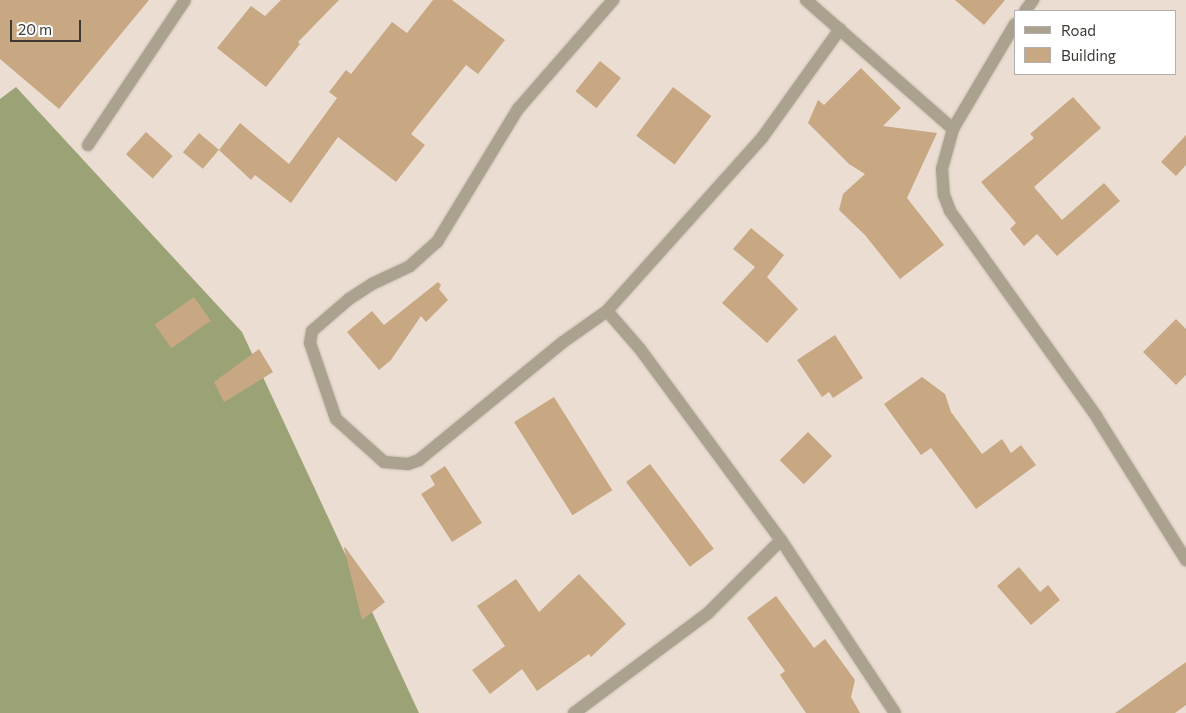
<!DOCTYPE html>
<html>
<head>
<meta charset="utf-8">
<style>
	body { margin:0 }
	#map { position:relative; width:1186px; height:713px; overflow:hidden; background:#ebddd1; font-family:Commissioner,sans-serif }
	div>[style] { position:absolute }
	.forest>* { inset:0; background:#9ba376 }
	.building>* { inset:0; background:#c7a883; transform-origin:0 0 }
	.roads { filter:drop-shadow(0 0 1px #c8bcb2) drop-shadow(0 0 1px #c8bcb2) }
	.street>* { height:12px; margin:-6px; padding:0 6px; transform-origin:6px; border-radius:6px; background:#aaa18f }
	span { translate:-50% -50%; white-space:nowrap; text-align:center; line-height:1.15; -webkit-text-stroke:5px #fff; paint-order:stroke }
	.legend { position:absolute; left:1014px; top:10px; width:162px; height:65px; box-sizing:border-box; background:#fff; border:1px solid #b2b0ae; margin:0; padding:6px 9px; list-style:none; font-size:15px; color:#3e3934 }
	.legend li { display:flex; align-items:center; gap:10px; height:25px }
	.legend b { width:25px; border:1px solid #b2b0ae }
	.scale { position:absolute; left:10px; top:20px; width:71px; height:22px; box-sizing:border-box; border:2px solid #3e3934; border-top:0; padding-left:6px; font-size:15px; line-height:18px; white-space:nowrap; color:#3e3934; -webkit-text-stroke:4px #fff; paint-order:stroke }
</style>
</head>
<body>
<div id="map">
	<div class="forest">
		<i style="clip-path:polygon(16px 87px,242px 332px,419px 713px,0 713px,0 99px)"></i>
	</div>
	<div class="building">
		<i style="clip-path:polygon(0 0,149px 0,59px 109px,0 59px)"></i>
		<i style="clip-path:polygon(281px 0,339px 0,298px 42px,300px 44px,266px 87px,217px 48px,251px 6px,265px 16px)"></i>
		<i style="clip-path:polygon(433px 0,452px 0,505px 40px,478px 74px,466px 65px,411px 134px,425px 145px,396px 182px,338px 137px,291px 203px,255px 175px,251px 180px,219px 150px,240px 123px,289px 164px,337px 98px,329px 92px,346px 70px,351px 74px,392px 22px,407px 33px)"></i>
		<i style="clip-path:polygon(955px 0,1005px 0,984px 25px)"></i>
		<i style="left:600px;top:61px;width:27px;height:39px;rotate:39deg"></i>
		<i style="clip-path:polygon(861px 68px,901px 108px,883px 126px,937px 133px,907px 198px,944px 245px,900px 279px,865px 235px,839px 210px,843px 194px,865px 174px,849px 164px,808px 123px,818px 100px,824px 105px)"></i>
		<i style="left:673px;top:87px;width:48px;height:61px;rotate:37deg"></i>
		<i style="clip-path:polygon(1073px 97px,1101px 128px,1034px 187px,1062px 220px,1104px 183px,1120px 201px,1057px 256px,1037px 234px,1024px 246px,1010px 229px,1016px 223px,981px 182px,1034px 138px,1030px 134px)"></i>
		<i style="left:146px;top:132px;width:36px;height:30px;rotate:42deg"></i>
		<i style="left:199px;top:133px;width:26px;height:25px;rotate:40deg"></i>
		<i style="clip-path:polygon(1186px 135px,1186px 165px,1176px 176px,1161px 162px)"></i>
		<i style="clip-path:polygon(751px 228px,784px 255px,767px 277px,798px 309px,767px 343px,722px 303px,755px 267px,733px 249px)"></i>
		<i style="clip-path:polygon(438px 282px,441px 285px,439px 289px,448px 300px,426px 322px,421px 316px,391px 360px,379px 370px,347px 332px,372px 311px,384px 325px)"></i>
		<i style="left:194px;top:297px;width:29px;height:48px;rotate:55deg"></i>
		<i style="clip-path:polygon(1176px 319px,1186px 329px,1186px 375px,1176px 385px,1143px 352px)"></i>
		<i style="clip-path:polygon(835px 335px,863px 378px,833px 398px,829px 392px,822px 397px,797px 360px)"></i>
		<i style="clip-path:polygon(259px 349px,273px 372px,224px 402px,214px 382px)"></i>
		<i style="clip-path:polygon(922px 377px,945px 394px,951px 412px,982px 454px,1002px 439px,1011px 453px,1021px 445px,1036px 465px,976px 509px,931px 448px,921px 455px,884px 404px)"></i>
		<i style="left:554px;top:397px;width:110px;height:47px;rotate:58deg"></i>
		<i style="left:808px;top:432px;width:34px;height:40px;rotate:45deg"></i>
		<i style="left:650px;top:464px;width:106px;height:30px;rotate:53deg"></i>
		<i style="clip-path:polygon(445px 466px,482px 523px,452px 542px,421px 494px,435px 485px,430px 476px)"></i>
		<i style="clip-path:polygon(345px 547px,385px 602px,362px 620px,344px 548px)"></i>
		<i style="clip-path:polygon(1019px 567px,1040px 592px,1048px 585px,1060px 600px,1031px 625px,997px 586px)"></i>
		<i style="clip-path:polygon(579px 574px,626px 624px,591px 657px,589px 654px,537px 691px,522px 669px,490px 694px,472px 670px,505px 646px,477px 606px,516px 579px,539px 612px)"></i>
		<i style="clip-path:polygon(776px 596px,814px 648px,825px 639px,855px 680px,851px 697px,860px 713px,806px 713px,780px 675px,785px 671px,747px 618px)"></i>
		<i style="clip-path:polygon(1186px 662px,1186px 705px,1175px 713px,1115px 713px)"></i>
	</div>
	<div class="roads">
		<div class="street">
			<i style="left:806px;top:0;width:196px;rotate:41.3deg"></i>
			<i style="left:1025px;top:11px;width:14px;rotate:-54deg"></i>
			<i style="left:1015px;top:24px;width:122px;rotate:120.6deg"></i>
			<i style="left:953px;top:129px;width:41px;rotate:105.4deg"></i>
			<i style="left:942px;top:169px;width:26px;rotate:86deg"></i>
			<i style="left:944px;top:195px;width:17px;rotate:69deg"></i>
			<i style="left:950px;top:211px;width:252px;rotate:54.5deg"></i>
			<i style="left:1096px;top:416px;width:170px;rotate:58deg"></i>
			<i style="left:840px;top:29px;width:134px;rotate:125.6deg"></i>
			<i style="left:762px;top:138px;width:232px;rotate:131.9deg"></i>
			<i style="left:607px;top:311px;width:50px;rotate:49deg"></i>
			<i style="left:640px;top:349px;width:237px;rotate:53.6deg"></i>
			<i style="left:781px;top:540px;width:207px;rotate:56.6deg"></i>
			<i style="left:88px;top:145px;width:174px;rotate:-56.2deg"></i>
			<i style="left:607px;top:311px;width:54px;rotate:144.8deg"></i>
			<i style="left:563px;top:342px;width:186px;rotate:140.7deg"></i>
			<i style="left:419px;top:460px;width:12px;rotate:160deg"></i>
			<i style="left:408px;top:464px;width:24px;rotate:-175deg"></i>
			<i style="left:384px;top:462px;width:64px;rotate:-138.1deg"></i>
			<i style="left:336px;top:419px;width:80px;rotate:-108.9deg"></i>
			<i style="left:310px;top:343px;width:12px;rotate:-81deg"></i>
			<i style="left:312px;top:331px;width:49px;rotate:-40.9deg"></i>
			<i style="left:349px;top:299px;width:27px;rotate:-33deg"></i>
			<i style="left:372px;top:284px;width:42px;rotate:-25.3deg"></i>
			<i style="left:410px;top:266px;width:36px;rotate:-42deg"></i>
			<i style="left:437px;top:242px;width:156px;rotate:-58.7deg"></i>
			<i style="left:518px;top:109px;width:145px;rotate:-48.9deg"></i>
			<i style="left:574px;top:713px;width:167px;rotate:-36.7deg"></i>
			<i style="left:708px;top:613px;width:103px;rotate:-45deg"></i>
		</div>
	</div>
	<ul class="legend">
	<li><b style="height:6px;background:#aaa18f"></b>Road</li>
	<li><b style="height:14px;background:#c7a883"></b>Building</li>
	</ul>
	<div class="scale">20 m</div>
</div>
</body>
</html>
